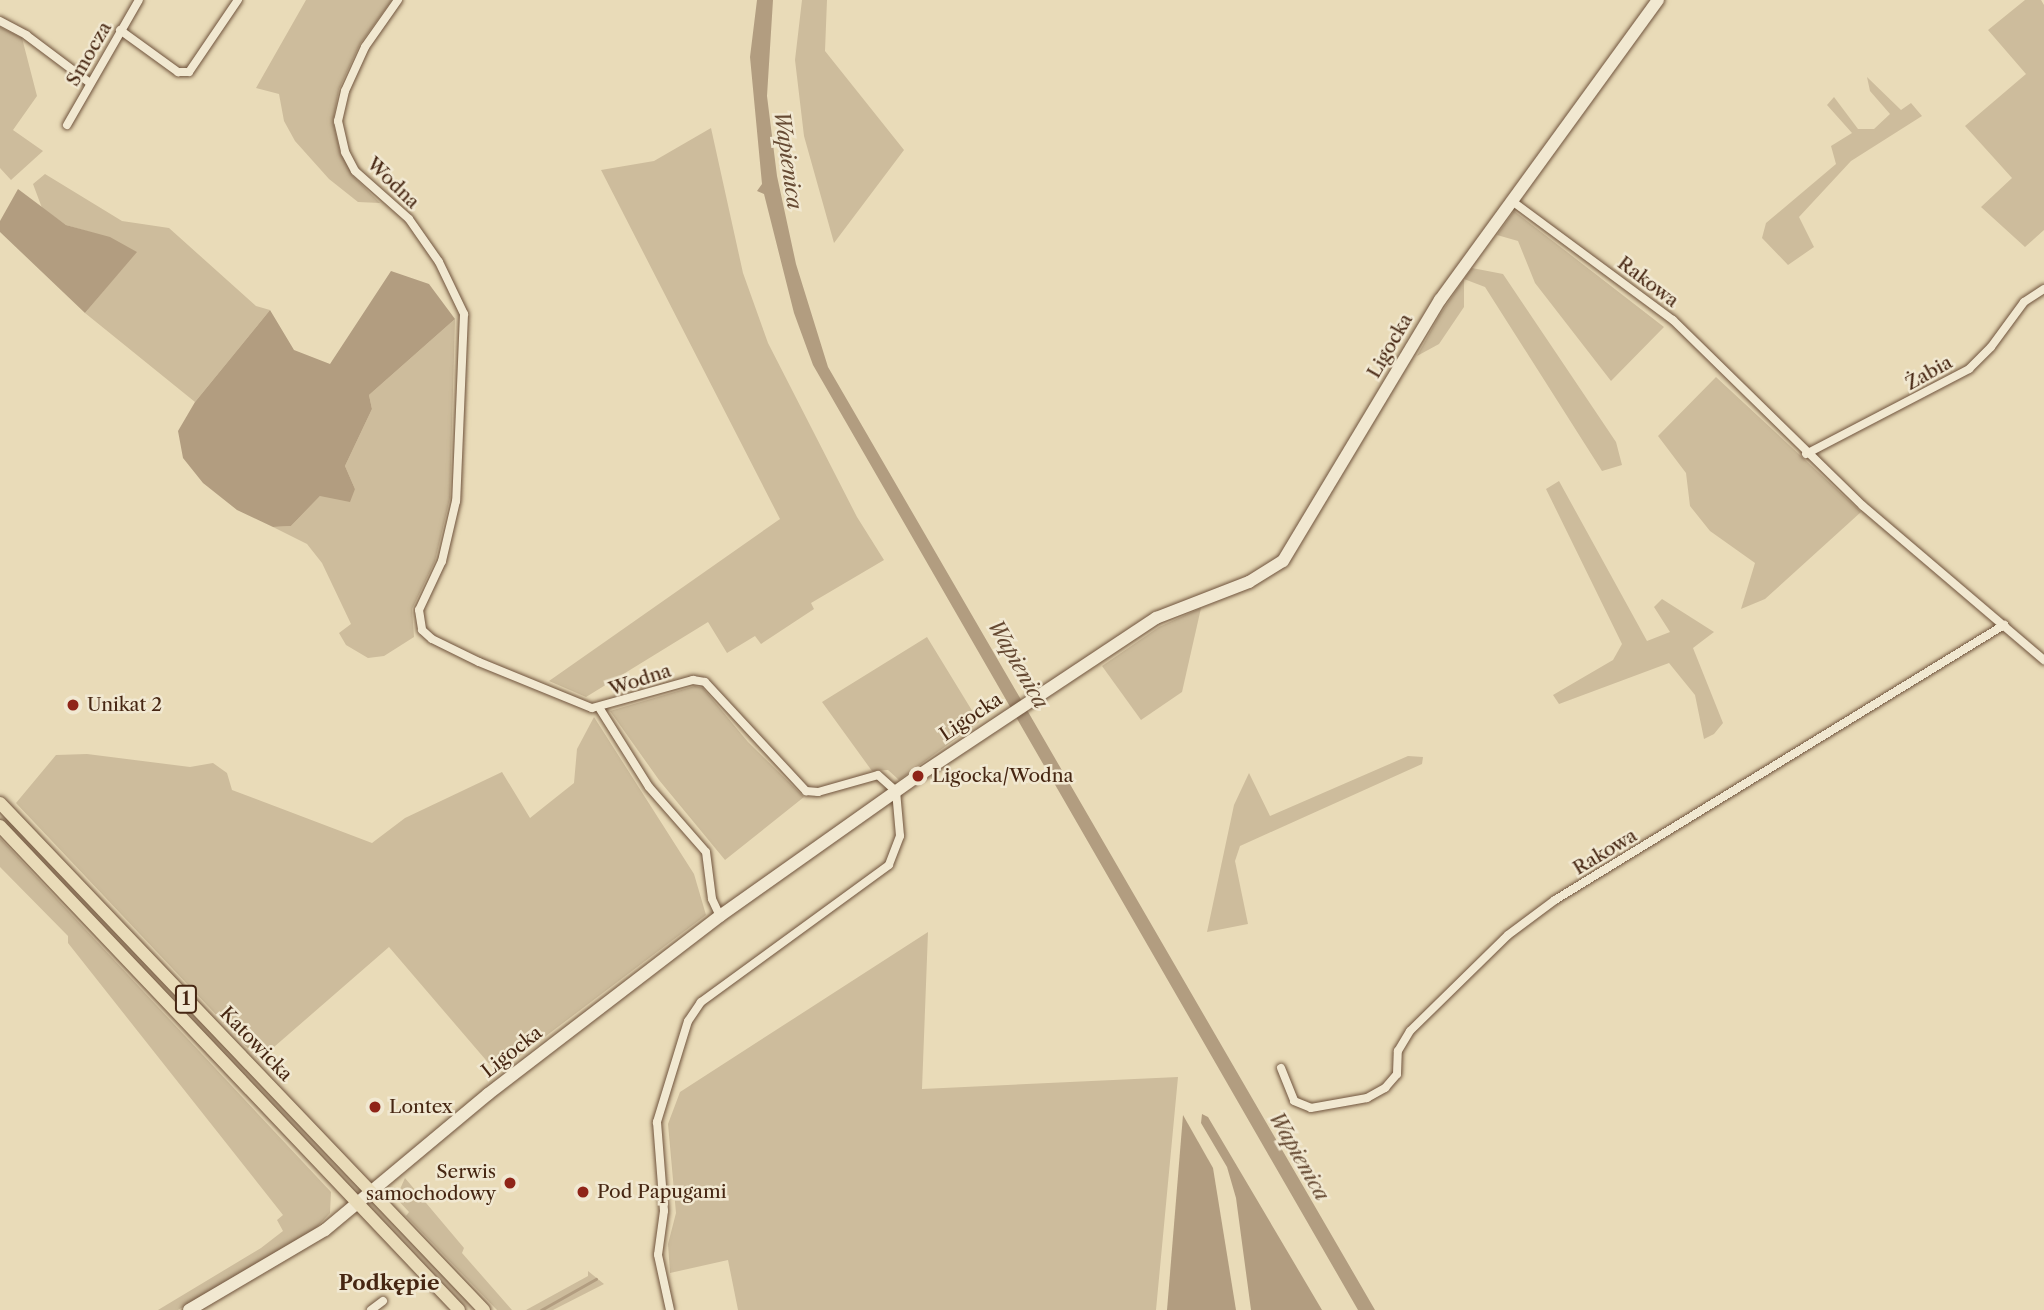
<!DOCTYPE html>
<html>
<head>
<meta charset="utf-8">
<style>
	body { margin:0 }
	#map { position:relative; width:2044px; height:1310px; overflow:hidden; background:#e9dbb8; font-family:"Libre Caslon Text",serif }
	div>[style] { position:absolute }
	.green>* { inset:0; background:#cdbc9c }
	.water>* { inset:0; background:#b29d80 }
	.stream>* { height:2.5px; margin:-1.25px; padding:0 1.25px; transform-origin:1.25px; border-radius:1.25px; background:#b29d80 }
	.roads { filter:drop-shadow(0 0 2px #6f533c) drop-shadow(0 0 2px #6f533c) }
	.street>* { height:8px; margin:-4px; padding:0 4px; transform-origin:4px; border-radius:4px; background:#f1e8d1 }
	.secondary>* { height:12px; margin:-6px; padding:0 6px; transform-origin:6px; border-radius:6px; background:#f1e8d1 }
	.primary>* { height:12px; margin:-6px; padding:0 6px; transform-origin:6px; border-radius:6px; background:#e9dbb8 }
	.dots>* { width:19px; height:19px; translate:-50% -50%; box-sizing:border-box; border:4px solid #f1e8d1; border-radius:50% }
	span { translate:-50% -50%; white-space:nowrap; text-align:center; line-height:1.15; -webkit-text-stroke:5px #f1e8d1; paint-order:stroke }
	.shield-label span { padding:2px 5px; background:#f1e8d1; border:2px solid; border-radius:5px; -webkit-text-stroke-width:0 }
	.shield-label { font-size:18px; color:#462612; font-weight:700 }
	.street-label { font-size:19px; color:#462612 }
	.poi-label { font-size:19px; color:#462612 }
	.left { translate:0 -50%; text-align:left }
	.right { translate:-100% -50%; text-align:right }
	.water-label { font-size:21px; color:#664a33; font-style:italic }
	.neighbourhood-label { font-size:21px; color:#462612; font-weight:700 }
</style>
</head>
<body>
<div id="map">
	<div class="green">
		<i style="clip-path:polygon(306px 0,392px 0,360px 44px,339px 89px,333px 121px,340px 152px,353px 176px,380px 203px,358px 202px,329px 179px,295px 141px,284px 121px,279px 94px,256px 88px)"></i>
		<i style="clip-path:polygon(802px 0,827px 0,825px 51px,904px 150px,834px 243px,804px 136px,795px 60px)"></i>
		<i style="clip-path:polygon(2025px 0,2041px 0,2044px 5px,2044px 230px,2025px 247px,1981px 207px,2012px 178px,1965px 126px,2026px 74px,1988px 30px)"></i>
		<i style="clip-path:polygon(0 27px,22px 38px,37px 96px,13px 130px,43px 151px,11px 180px,0 168px)"></i>
		<i style="clip-path:polygon(1867px 77px,1901px 110px,1911px 103px,1922px 116px,1851px 161px,1799px 217px,1814px 247px,1788px 265px,1762px 238px,1766px 223px,1836px 164px,1831px 146px,1852px 133px,1827px 105px,1834px 97px,1858px 129px,1874px 129px,1890px 114px,1870px 91px)"></i>
		<i style="clip-path:polygon(711px 128px,743px 273px,768px 343px,857px 517px,884px 560px,811px 603px,814px 609px,761px 644px,755px 636px,727px 653px,708px 622px,586px 697px,549px 681px,780px 519px,601px 170px,654px 161px)"></i>
		<i style="clip-path:polygon(45px 174px,122px 221px,169px 228px,256px 306px,270px 310px,195px 402px,85px 313px,136px 252px,110px 238px,66px 225px,42px 208px,33px 184px)"></i>
		<i style="clip-path:polygon(1514px 211px,1664px 327px,1611px 381px,1535px 283px,1518px 241px,1497px 235px)"></i>
		<i style="clip-path:polygon(1472px 268px,1503px 274px,1616px 442px,1622px 465px,1602px 471px,1485px 287px,1464px 279px,1464px 307px,1439px 344px,1417px 356px,1439px 316px,1464px 279px)"></i>
		<i style="clip-path:polygon(455px 319px,450px 498px,435px 561px,412px 609px,414px 637px,384px 656px,368px 658px,346px 645px,339px 633px,351px 624px,322px 563px,307px 544px,273px 527px,291px 526px,320px 496px,355px 489px,345px 466px,372px 409px,369px 395px)"></i>
		<i style="clip-path:polygon(1716px 377px,1861px 512px,1765px 599px,1741px 609px,1755px 563px,1710px 531px,1690px 506px,1686px 473px,1658px 436px)"></i>
		<i style="clip-path:polygon(1559px 481px,1647px 641px,1670px 632px,1654px 607px,1662px 599px,1714px 632px,1693px 648px,1723px 723px,1714px 734px,1704px 739px,1695px 695px,1669px 663px,1559px 704px,1553px 695px,1613px 660px,1622px 644px,1546px 489px)"></i>
		<i style="clip-path:polygon(1201px 608px,1182px 692px,1141px 720px,1102px 666px,1159px 627px)"></i>
		<i style="clip-path:polygon(927px 637px,979px 722px,899px 780px,888px 770px,872px 771px,822px 702px)"></i>
		<i style="clip-path:polygon(695px 686px,703px 688px,748px 742px,804px 797px,725px 860px,659px 780px,610px 711px)"></i>
		<i style="clip-path:polygon(594px 717px,694px 874px,706px 915px,497px 1073px,389px 947px,259px 1060px,16px 803px,56px 755px,87px 754px,190px 767px,213px 763px,227px 773px,232px 790px,372px 843px,405px 818px,502px 772px,530px 818px,574px 783px,577px 749px)"></i>
		<i style="clip-path:polygon(1408px 756px,1423px 757px,1422px 764px,1240px 846px,1235px 861px,1248px 924px,1207px 932px,1234px 805px,1249px 773px,1270px 816px)"></i>
		<i style="clip-path:polygon(0 838px,331px 1192px,330px 1213px,316px 1228px,178px 1310px,158px 1310px,261px 1248px,283px 1231px,277px 1220px,283px 1215px,68px 943px,68px 936px,0 867px)"></i>
		<i style="clip-path:polygon(928px 932px,922px 1089px,1178px 1077px,1156px 1310px,738px 1310px,728px 1260px,670px 1273px,668px 1244px,676px 1213px,668px 1124px,680px 1092px)"></i>
		<i style="clip-path:polygon(405px 1178px,464px 1248px,462px 1253px,512px 1310px,497px 1310px,406px 1216px,409px 1212px,396px 1198px)"></i>
		<i style="clip-path:polygon(588px 1271px,604px 1284px,553px 1310px,526px 1310px,588px 1276px)"></i>
	</div>
	<div class="water">
		<i style="clip-path:polygon(757px 0,773px 0,767px 96px,777px 176px,796px 264px,828px 367px,1375px 1310px,1358px 1310px,813px 365px,794px 313px,764px 194px,757px 191px,762px 184px,750px 57px)"></i>
		<i style="clip-path:polygon(18px 189px,66px 225px,110px 237px,137px 252px,85px 313px,0 232px,0 221px)"></i>
		<i style="clip-path:polygon(391px 271px,429px 284px,455px 319px,369px 395px,372px 409px,345px 466px,355px 489px,350px 502px,320px 496px,291px 526px,273px 527px,237px 510px,203px 483px,183px 458px,178px 431px,195px 402px,270px 310px,294px 350px,330px 364px)"></i>
		<i style="clip-path:polygon(1202px 1114px,1208px 1117px,1322px 1310px,1251px 1310px,1236px 1198px,1227px 1167px,1201px 1123px)"></i>
		<i style="clip-path:polygon(1183px 1115px,1213px 1168px,1236px 1310px,1167px 1310px)"></i>
	</div>
	<div class="stream">
		<i style="left:541px;top:1310px;width:63px;rotate:-29.4deg"></i>
	</div>
	<div class="roads">
		<div class="street">
			<i style="left:398px;top:0;width:57px;rotate:125.1deg"></i>
			<i style="left:365px;top:47px;width:48px;rotate:114.4deg"></i>
			<i style="left:345px;top:91px;width:31px;rotate:103deg"></i>
			<i style="left:338px;top:121px;width:32px;rotate:77deg"></i>
			<i style="left:345px;top:152px;width:21px;rotate:62deg"></i>
			<i style="left:355px;top:171px;width:72px;rotate:41.6deg"></i>
			<i style="left:409px;top:219px;width:52px;rotate:55.1deg"></i>
			<i style="left:439px;top:262px;width:58px;rotate:64.3deg"></i>
			<i style="left:464px;top:314px;width:187px;rotate:92.4deg"></i>
			<i style="left:456px;top:501px;width:62px;rotate:103.1deg"></i>
			<i style="left:442px;top:561px;width:54px;rotate:115.1deg"></i>
			<i style="left:419px;top:610px;width:20px;rotate:81deg"></i>
			<i style="left:422px;top:630px;width:13px;rotate:42deg"></i>
			<i style="left:432px;top:639px;width:52px;rotate:26.1deg"></i>
			<i style="left:479px;top:662px;width:122px;rotate:22.2deg"></i>
			<i style="left:592px;top:708px;width:105px;rotate:-15.5deg"></i>
			<i style="left:693px;top:680px;width:12px;rotate:9deg"></i>
			<i style="left:705px;top:682px;width:149px;rotate:47.2deg"></i>
			<i style="left:806px;top:791px;width:12px;rotate:5deg"></i>
			<i style="left:818px;top:792px;width:62px;rotate:-15.8deg"></i>
			<i style="left:878px;top:775px;width:24px;rotate:42deg"></i>
			<i style="left:896px;top:791px;width:45px;rotate:84.9deg"></i>
			<i style="left:900px;top:836px;width:31px;rotate:111deg"></i>
			<i style="left:889px;top:865px;width:233px;rotate:143.9deg"></i>
			<i style="left:701px;top:1002px;width:23px;rotate:124deg"></i>
			<i style="left:688px;top:1021px;width:106px;rotate:107.1deg"></i>
			<i style="left:657px;top:1122px;width:89px;rotate:85.5deg"></i>
			<i style="left:664px;top:1211px;width:44px;rotate:97.8deg"></i>
			<i style="left:658px;top:1255px;width:56px;rotate:77.7deg"></i>
			<i style="left:0;top:21px;width:30px;rotate:28deg"></i>
			<i style="left:26px;top:35px;width:80px;rotate:36.9deg"></i>
			<i style="left:120px;top:30px;width:72px;rotate:35.9deg"></i>
			<i style="left:178px;top:72px;width:11px"></i>
			<i style="left:189px;top:72px;width:87px;rotate:-55.8deg"></i>
			<i style="left:67px;top:125px;width:144px;rotate:-60.1deg"></i>
			<i style="left:1512px;top:201px;width:200px;rotate:36.5deg"></i>
			<i style="left:1673px;top:320px;width:266px;rotate:44.4deg"></i>
			<i style="left:1863px;top:506px;width:238px;rotate:40.4deg"></i>
			<i style="left:1806px;top:454px;width:184px;rotate:-27.5deg"></i>
			<i style="left:1969px;top:369px;width:31px;rotate:-45deg"></i>
			<i style="left:1991px;top:347px;width:56px;rotate:-53.7deg"></i>
			<i style="left:2024px;top:302px;width:24px;rotate:-33deg"></i>
			<i style="left:600px;top:709px;width:92px;rotate:57.9deg"></i>
			<i style="left:649px;top:787px;width:86px;rotate:48.8deg"></i>
			<i style="left:706px;top:852px;width:47px;rotate:82.7deg"></i>
			<i style="left:712px;top:899px;width:19px;rotate:65deg"></i>
			<i style="left:1281px;top:1068px;width:35px;rotate:68deg"></i>
			<i style="left:1294px;top:1101px;width:18px;rotate:22deg"></i>
			<i style="left:1311px;top:1108px;width:57px;rotate:-10.1deg"></i>
			<i style="left:1367px;top:1098px;width:21px;rotate:-29deg"></i>
			<i style="left:1385px;top:1088px;width:18px;rotate:-49deg"></i>
			<i style="left:1397px;top:1074px;width:23px;rotate:-88deg"></i>
			<i style="left:1398px;top:1051px;width:23px;rotate:-59deg"></i>
			<i style="left:1410px;top:1031px;width:137px;rotate:-44.4deg"></i>
			<i style="left:1508px;top:935px;width:59px;rotate:-36.7deg"></i>
			<i style="left:1555px;top:900px;width:527px;rotate:-31.49deg"></i>
			<i style="left:371px;top:1310px;width:15px;rotate:-37deg"></i>
		</div>
		<div class="secondary">
			<i style="left:189px;top:1310px;width:158px;rotate:-30.5deg"></i>
			<i style="left:325px;top:1230px;width:212px;rotate:-39.8deg"></i>
			<i style="left:488px;top:1094px;width:292px;rotate:-37.5deg"></i>
			<i style="left:720px;top:916px;width:242px;rotate:-35.3deg"></i>
			<i style="left:918px;top:776px;width:286px;rotate:-33.6deg"></i>
			<i style="left:1156px;top:618px;width:100px;rotate:-21.2deg"></i>
			<i style="left:1249px;top:582px;width:40px;rotate:-32deg"></i>
			<i style="left:1283px;top:561px;width:305px;rotate:-59deg"></i>
			<i style="left:1440px;top:300px;width:371px;rotate:-54deg"></i>
		</div>
		<div class="primary">
			<i style="left:0;top:803px;width:701px;rotate:46.33deg"></i>
			<i style="left:0;top:826px;width:667px;rotate:46.52deg"></i>
		</div>
	</div>
	<div class="dots">
		<i style="left:73px;top:705px;background:#8f2418"></i>
		<i style="left:918px;top:776px;background:#8f2418"></i>
		<i style="left:375px;top:1107px;background:#8f2418"></i>
		<i style="left:510px;top:1183px;background:#8f2418"></i>
		<i style="left:583px;top:1192px;background:#8f2418"></i>
	</div>
	<div class="shield-label">
		<span style="left:186px;top:999px">1</span>
	</div>
	<div class="street-label">
		<span style="left:89px;top:54px;rotate:-60deg">Smocza</span>
		<span style="left:393px;top:183px;rotate:44deg">Wodna</span>
		<span style="left:1648px;top:282px;rotate:37deg">Rakowa</span>
		<span style="left:1390px;top:346px;rotate:-60deg">Ligocka</span>
		<span style="left:1929px;top:373px;rotate:-29deg">Żabia</span>
		<span style="left:640px;top:680px;rotate:-18deg">Wodna</span>
		<span style="left:971px;top:717px;rotate:-34deg">Ligocka</span>
		<span style="left:1605px;top:852px;rotate:-31deg">Rakowa</span>
		<span style="left:256px;top:1044px;rotate:46deg">Katowicka</span>
		<span style="left:512px;top:1052px;rotate:-38deg">Ligocka</span>
	</div>
	<div class="poi-label">
		<span class="left" style="left:87px;top:705px">Unikat 2</span>
		<span class="left" style="left:932px;top:776px">Ligocka/Wodna</span>
		<span class="left" style="left:389px;top:1107px">Lontex</span>
		<span class="right" style="left:496px;top:1183px">Serwis<br>samochodowy</span>
		<span class="left" style="left:597px;top:1192px">Pod Papugami</span>
	</div>
	<div class="water-label">
		<span style="left:788px;top:160px;rotate:82deg">Wapienica</span>
		<span style="left:1018px;top:664px;rotate:60deg">Wapienica</span>
		<span style="left:1299px;top:1156px;rotate:60deg">Wapienica</span>
	</div>
	<div class="neighbourhood-label">
		<span style="left:389px;top:1283px">Podkępie</span>
	</div>
</div>
</body>
</html>
